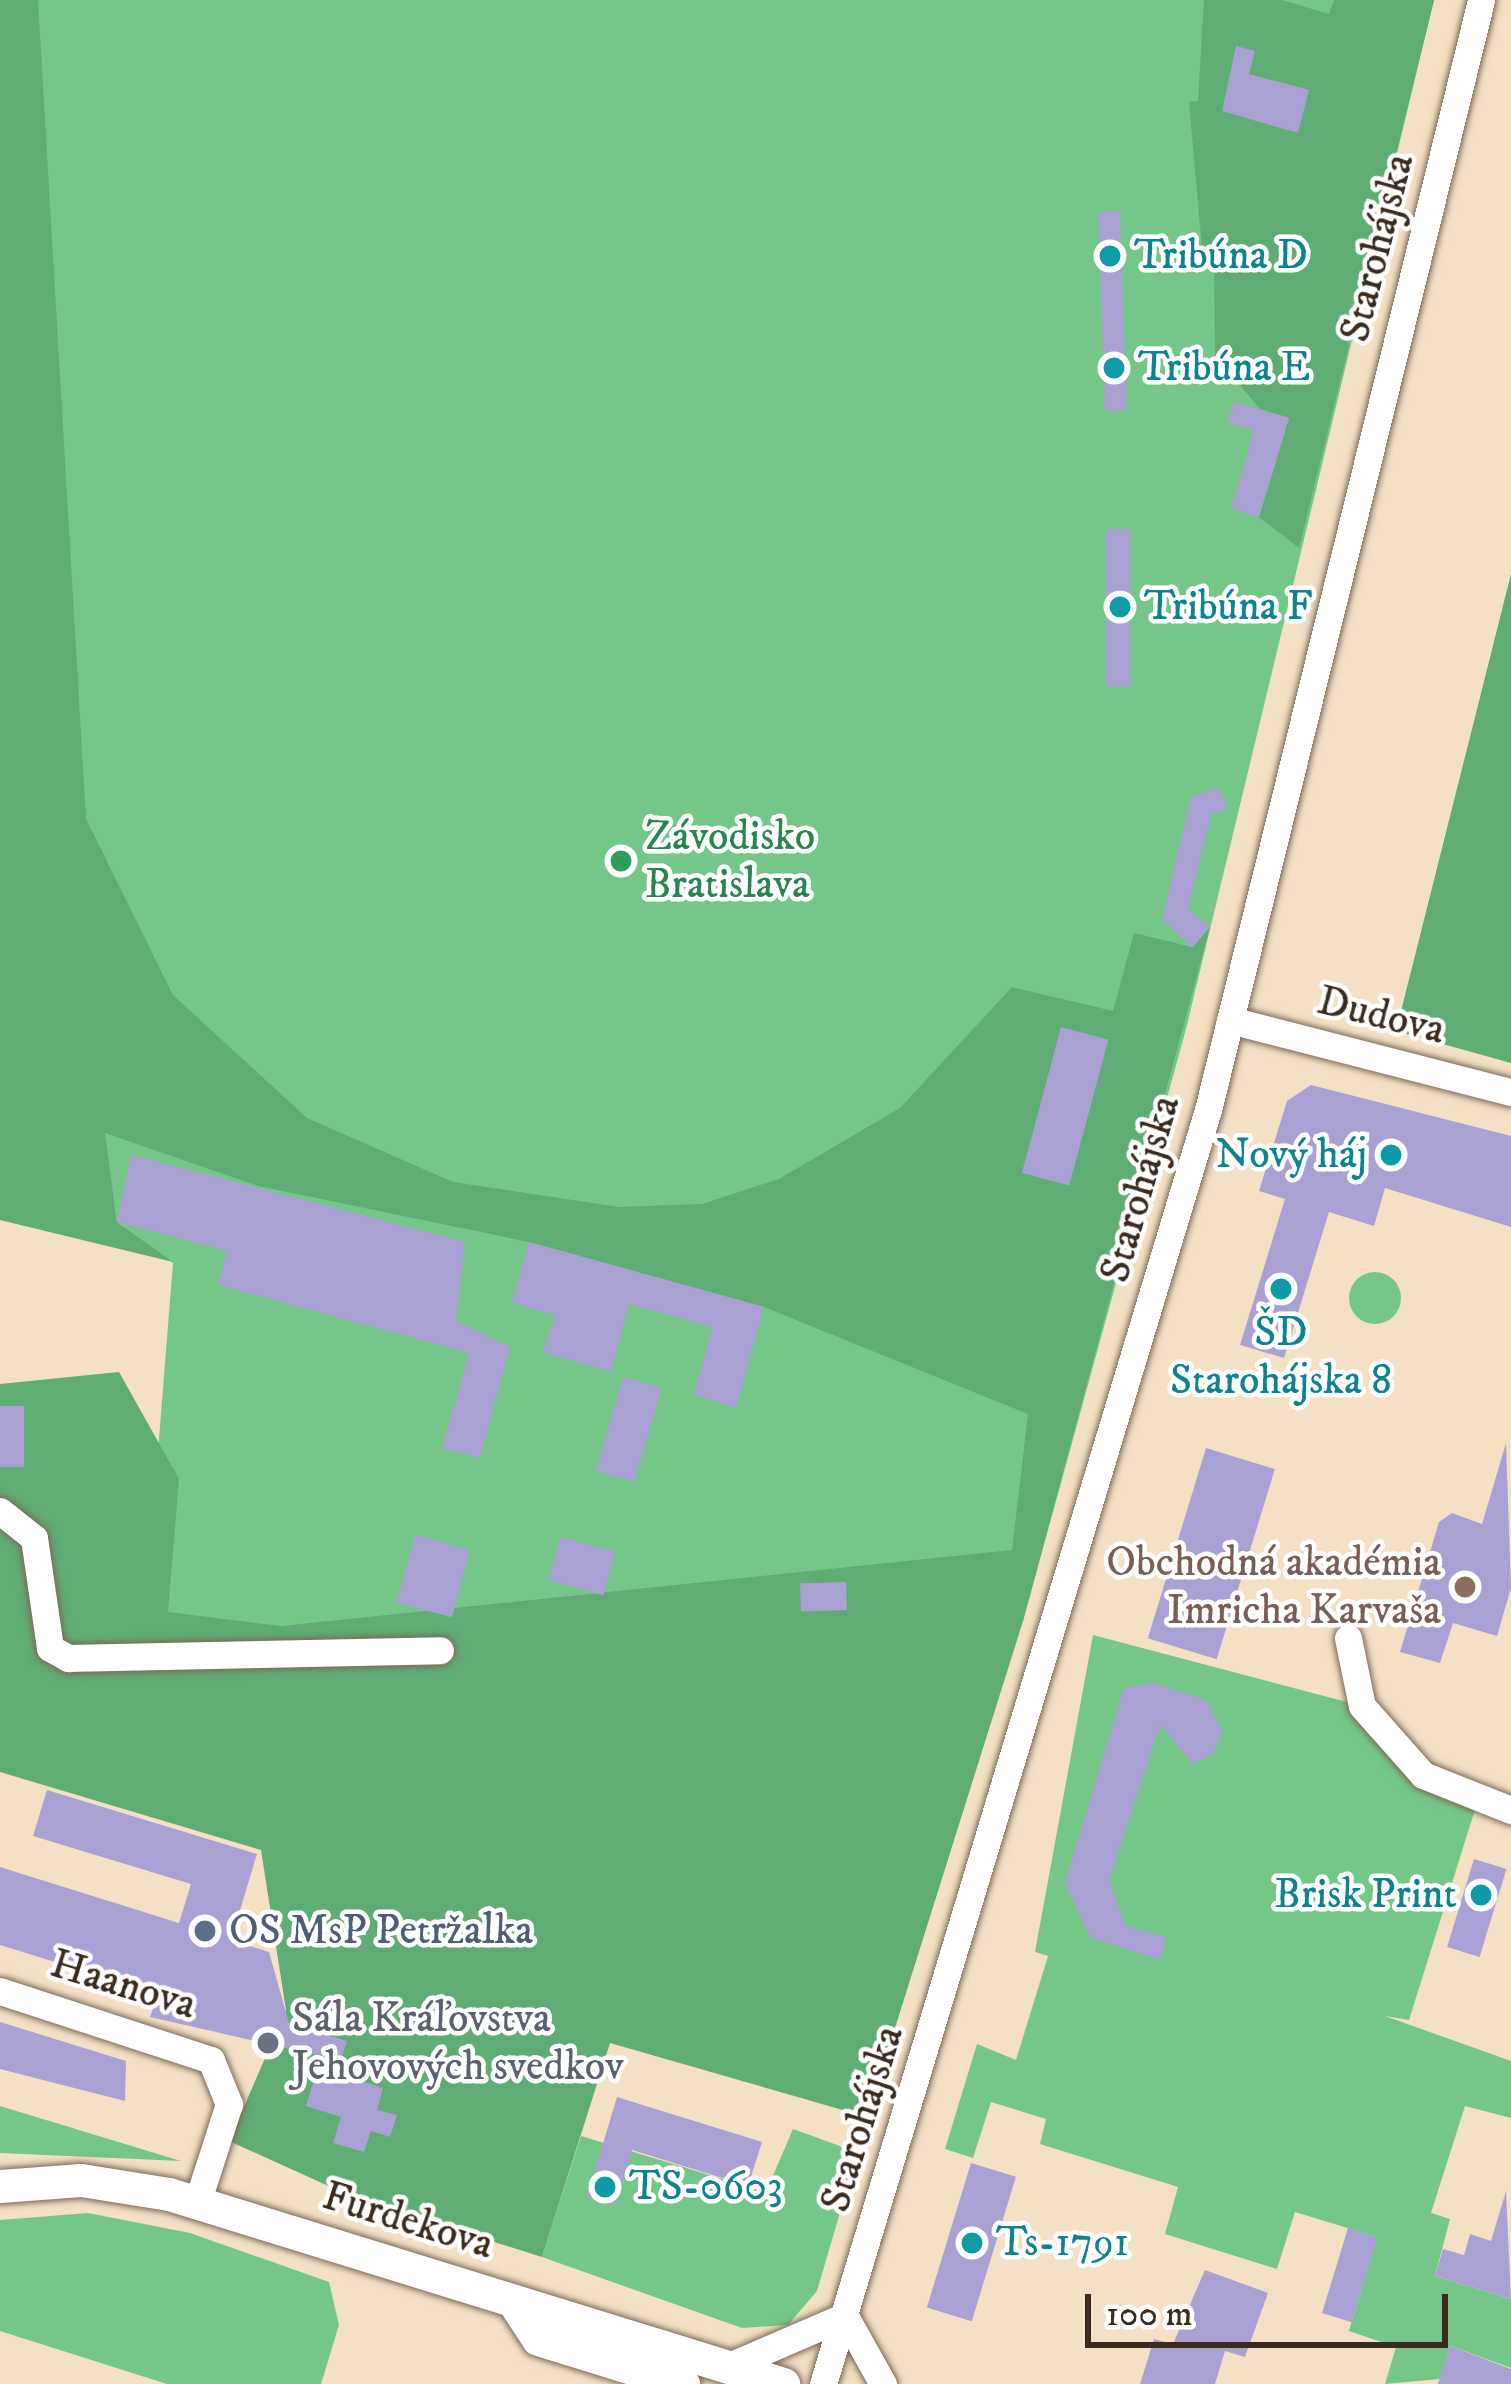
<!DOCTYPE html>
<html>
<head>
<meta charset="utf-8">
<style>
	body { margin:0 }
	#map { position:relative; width:1511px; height:2384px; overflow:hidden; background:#f4e0c5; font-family:"IM FELL DW Pica",serif }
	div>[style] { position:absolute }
	.green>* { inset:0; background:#75c789 }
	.round { border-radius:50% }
	.forest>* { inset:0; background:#60ac75 }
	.building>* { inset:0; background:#a9a1d4; transform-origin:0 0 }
	.roads { filter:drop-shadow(0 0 3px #7c6a58) drop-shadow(0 0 3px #7c6a58) }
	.minor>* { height:27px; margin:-13.5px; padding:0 13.5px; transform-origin:13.5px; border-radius:13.5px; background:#fff }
	.tertiary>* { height:33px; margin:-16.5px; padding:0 16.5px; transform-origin:16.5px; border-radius:16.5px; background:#fff }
	.dots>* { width:33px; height:33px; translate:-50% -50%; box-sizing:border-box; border:6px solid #fff; border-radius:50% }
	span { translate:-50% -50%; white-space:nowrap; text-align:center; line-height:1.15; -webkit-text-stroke:9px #fff; paint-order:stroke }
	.street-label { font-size:42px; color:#3b2a1e }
	.culture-label { font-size:42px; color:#0d838f }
	.left { translate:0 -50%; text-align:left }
	.right { translate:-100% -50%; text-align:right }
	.leisure-label { font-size:42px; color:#27864d }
	.education-label { font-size:42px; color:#785e54 }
	.service-label { font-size:42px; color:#4e5e75 }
	.worship-label { font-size:42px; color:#5b616d }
	.scale { position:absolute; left:1085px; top:2294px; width:363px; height:54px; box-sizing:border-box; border:6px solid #3b2a1e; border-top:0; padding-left:15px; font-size:36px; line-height:42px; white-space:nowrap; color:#3b2a1e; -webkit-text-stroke:9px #fff; paint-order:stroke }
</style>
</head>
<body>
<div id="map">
	<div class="green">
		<i style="clip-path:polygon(0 0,1434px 0,1186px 1029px,1023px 1621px,142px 1652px,173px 1263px,117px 1222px,104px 1133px)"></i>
		<i class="round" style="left:1349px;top:1272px;width:52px;height:52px"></i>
		<i style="clip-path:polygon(1093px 1635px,1362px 1706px,1423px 1775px,1478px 1800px,1409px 2020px,1385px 2016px,1511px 2061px,1511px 2118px,1465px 2106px,1431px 2213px,1450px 2219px,1435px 2276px,1511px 2299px,1511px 2368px,1450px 2346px,1440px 2379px,1385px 2384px,1396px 2347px,1349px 2331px,1377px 2237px,1295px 2212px,1277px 2269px,1165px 2234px,1178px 2187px,1040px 2144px,1046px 2119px,991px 2102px,973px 2158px,945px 2149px,977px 2044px,1016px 2060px,1048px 1956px,1035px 1952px)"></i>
		<i style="clip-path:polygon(0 2106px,181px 2161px,0 2153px)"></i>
		<i style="clip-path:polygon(793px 2129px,840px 2146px,854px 2165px,817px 2291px,788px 2325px,742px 2328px,542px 2257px,581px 2136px,766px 2192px)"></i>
		<i style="clip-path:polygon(88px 2213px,190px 2233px,329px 2282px,339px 2325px,321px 2384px,167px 2384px,0 2331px,0 2220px)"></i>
	</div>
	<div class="forest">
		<i style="clip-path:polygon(0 0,38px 0,86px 819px,173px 995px,307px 1118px,453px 1182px,619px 1207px,702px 1204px,779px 1179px,900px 1108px,1012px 987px,1113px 1011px,1134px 933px,1192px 947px,1210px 927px,1023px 1621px,867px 2117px,610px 2043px,542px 2257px,355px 2198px,229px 2141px,286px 2010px,261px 1850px,0 1772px,0 1384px,119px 1372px,179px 1479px,168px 1612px,281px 1626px,1012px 1550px,1028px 1414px,764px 1307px,529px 1242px,258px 1186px,105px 1133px,117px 1222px,173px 1262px,0 1220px)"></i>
		<i style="clip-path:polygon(1204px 0,1282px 0,1329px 14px,1334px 0,1434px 0,1299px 548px,1259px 517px,1289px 418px,1260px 409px,1215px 356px,1214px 254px,1202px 249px,1189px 102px,1198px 101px)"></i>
		<i style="clip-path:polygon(1511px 574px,1511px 1063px,1396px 1031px)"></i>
	</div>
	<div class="building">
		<i style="clip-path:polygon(1236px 46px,1255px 51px,1249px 74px,1309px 90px,1298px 133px,1222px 111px)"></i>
		<i style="left:1120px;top:211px;width:199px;height:22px;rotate:88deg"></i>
		<i style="clip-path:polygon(1234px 402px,1289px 418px,1259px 517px,1231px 509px,1254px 430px,1228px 423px)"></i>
		<i style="left:1106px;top:529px;width:24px;height:158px"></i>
		<i style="clip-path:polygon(1218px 787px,1228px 808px,1211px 815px,1188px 909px,1210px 927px,1192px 948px,1162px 918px,1191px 797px)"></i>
		<i style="left:1061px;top:1027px;width:49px;height:151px;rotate:15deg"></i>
		<i style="clip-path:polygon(1311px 1085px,1511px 1136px,1511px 1227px,1385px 1188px,1374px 1226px,1329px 1212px,1284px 1358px,1240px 1345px,1285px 1199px,1259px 1191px,1287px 1101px)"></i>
		<i style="clip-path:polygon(131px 1155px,465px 1242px,456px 1321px,510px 1347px,480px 1458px,442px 1448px,469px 1353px,218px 1285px,227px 1251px,117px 1222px)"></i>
		<i style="clip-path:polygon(529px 1242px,764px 1307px,736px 1408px,694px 1395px,712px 1327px,629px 1304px,611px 1372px,543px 1352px,555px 1315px,512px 1303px)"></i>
		<i style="left:623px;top:1377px;width:40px;height:98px;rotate:16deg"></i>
		<i style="left:0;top:1406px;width:24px;height:61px"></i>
		<i style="clip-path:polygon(1506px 1443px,1511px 1588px,1497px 1636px,1453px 1623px,1440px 1663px,1400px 1652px,1439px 1522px,1452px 1513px,1482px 1524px)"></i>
		<i style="left:1206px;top:1448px;width:72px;height:199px;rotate:17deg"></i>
		<i style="left:415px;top:1535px;width:57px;height:70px;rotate:15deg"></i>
		<i style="left:560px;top:1537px;width:57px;height:45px;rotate:15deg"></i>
		<i style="left:846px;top:1582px;width:28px;height:46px;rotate:88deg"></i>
		<i style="clip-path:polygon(1154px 1683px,1206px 1700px,1222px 1731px,1214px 1753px,1193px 1764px,1160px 1725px,1109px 1881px,1126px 1926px,1166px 1937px,1160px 1960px,1091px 1938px,1065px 1883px,1124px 1688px)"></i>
		<i style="clip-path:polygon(47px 1790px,257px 1854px,231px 1940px,269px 1952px,289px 2023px,347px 2041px,337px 2073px,383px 2088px,377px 2110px,397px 2115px,390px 2137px,371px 2131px,364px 2152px,333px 2143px,341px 2117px,306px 2106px,321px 2056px,150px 2017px,158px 1994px,0 1945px,0 1867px,179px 1923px,191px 1884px,33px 1836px)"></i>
		<i style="left:1474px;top:1859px;width:34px;height:92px;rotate:17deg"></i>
		<i style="clip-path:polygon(0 2022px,126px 2061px,125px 2101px,0 2069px)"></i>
		<i style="clip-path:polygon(617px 2097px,762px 2142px,748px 2186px,632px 2150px,615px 2205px,587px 2197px)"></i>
		<i style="left:971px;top:2163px;width:47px;height:151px;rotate:17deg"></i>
		<i style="clip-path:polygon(1506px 2191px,1511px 2299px,1435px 2276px,1443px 2249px,1464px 2255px,1470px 2234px,1491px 2241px)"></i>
		<i style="left:1348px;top:2228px;width:31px;height:89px;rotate:17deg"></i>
		<i style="clip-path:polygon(1205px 2270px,1268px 2293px,1245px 2357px,1225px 2351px,1215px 2384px,1140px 2384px,1154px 2339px,1173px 2344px)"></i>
		<i style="clip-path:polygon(1450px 2346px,1511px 2369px,1511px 2384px,1438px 2384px)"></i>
	</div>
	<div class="roads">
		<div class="minor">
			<i style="left:1230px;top:1020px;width:290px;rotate:14.4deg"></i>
			<i style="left:0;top:1511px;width:43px;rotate:38.5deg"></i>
			<i style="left:34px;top:1538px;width:111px;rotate:81.7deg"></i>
			<i style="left:50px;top:1648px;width:21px;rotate:29deg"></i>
			<i style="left:68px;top:1658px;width:372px;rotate:-1.2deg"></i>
			<i style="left:1348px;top:1638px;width:69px;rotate:78.4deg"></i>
			<i style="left:1362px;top:1706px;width:92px;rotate:48.5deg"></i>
			<i style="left:1423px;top:1775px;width:95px;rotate:21.7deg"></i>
			<i style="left:0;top:1991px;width:222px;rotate:18.1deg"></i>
			<i style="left:211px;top:2060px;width:48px;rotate:67.8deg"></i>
			<i style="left:229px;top:2104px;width:104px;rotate:107.9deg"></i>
			<i style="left:845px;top:2316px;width:78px;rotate:60.8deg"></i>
			<i style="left:727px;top:2367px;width:129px;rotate:-23.4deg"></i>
			<i style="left:823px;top:2384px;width:1331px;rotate:-73.19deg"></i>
			<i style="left:1208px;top:1110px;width:1143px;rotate:-76.18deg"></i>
		</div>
		<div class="tertiary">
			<i style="left:0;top:2186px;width:81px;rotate:-4.2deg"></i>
			<i style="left:81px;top:2180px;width:89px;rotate:9deg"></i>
			<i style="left:169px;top:2194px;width:643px;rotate:17.19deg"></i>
			<i style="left:513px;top:2301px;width:45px;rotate:56.7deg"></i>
			<i style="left:538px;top:2339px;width:152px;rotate:17.2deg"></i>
		</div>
	</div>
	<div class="dots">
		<i style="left:1110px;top:256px;background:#0f9aa8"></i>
		<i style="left:1114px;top:368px;background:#0f9aa8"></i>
		<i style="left:1120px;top:607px;background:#0f9aa8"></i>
		<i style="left:621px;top:861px;background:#2e9e5b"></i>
		<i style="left:1391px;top:1155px;background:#0f9aa8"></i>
		<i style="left:1281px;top:1289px;background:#0f9aa8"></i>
		<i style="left:1465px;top:1587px;background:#8d6e63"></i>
		<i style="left:1481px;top:1895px;background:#0f9aa8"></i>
		<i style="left:205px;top:1931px;background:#5c6f8a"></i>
		<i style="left:268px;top:2043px;background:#6b7280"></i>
		<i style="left:605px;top:2187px;background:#0f9aa8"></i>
		<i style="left:972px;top:2243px;background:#0f9aa8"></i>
	</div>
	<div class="street-label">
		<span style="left:1378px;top:248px;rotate:-76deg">Starohájska</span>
		<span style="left:1381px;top:1016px;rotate:14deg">Dudova</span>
		<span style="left:1141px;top:1189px;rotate:-74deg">Starohájska</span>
		<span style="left:123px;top:1985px;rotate:17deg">Haanova</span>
		<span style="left:863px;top:2119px;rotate:-73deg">Starohájska</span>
		<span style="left:408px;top:2221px;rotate:17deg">Furdekova</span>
	</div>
	<div class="culture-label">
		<span class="left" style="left:1134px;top:256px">Tribúna D</span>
		<span class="left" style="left:1138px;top:368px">Tribúna E</span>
		<span class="left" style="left:1144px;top:607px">Tribúna F</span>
		<span class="right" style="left:1367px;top:1155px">Nový háj</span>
		<span style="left:1281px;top:1357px">ŠD<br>Starohájska 8</span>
		<span class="right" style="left:1457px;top:1895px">Brisk Print</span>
		<span class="left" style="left:629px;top:2187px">TS-0603</span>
		<span class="left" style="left:996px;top:2243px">Ts-1791</span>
	</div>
	<div class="leisure-label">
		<span class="left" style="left:645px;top:861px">Závodisko<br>Bratislava</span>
	</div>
	<div class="education-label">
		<span class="right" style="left:1441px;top:1587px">Obchodná akadémia<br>Imricha Karvaša</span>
	</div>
	<div class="service-label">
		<span class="left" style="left:229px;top:1931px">OS MsP Petržalka</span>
	</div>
	<div class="worship-label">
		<span class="left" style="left:292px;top:2043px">Sála Kráľovstva<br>Jehovových svedkov</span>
	</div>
	<div class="scale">100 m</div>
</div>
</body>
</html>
